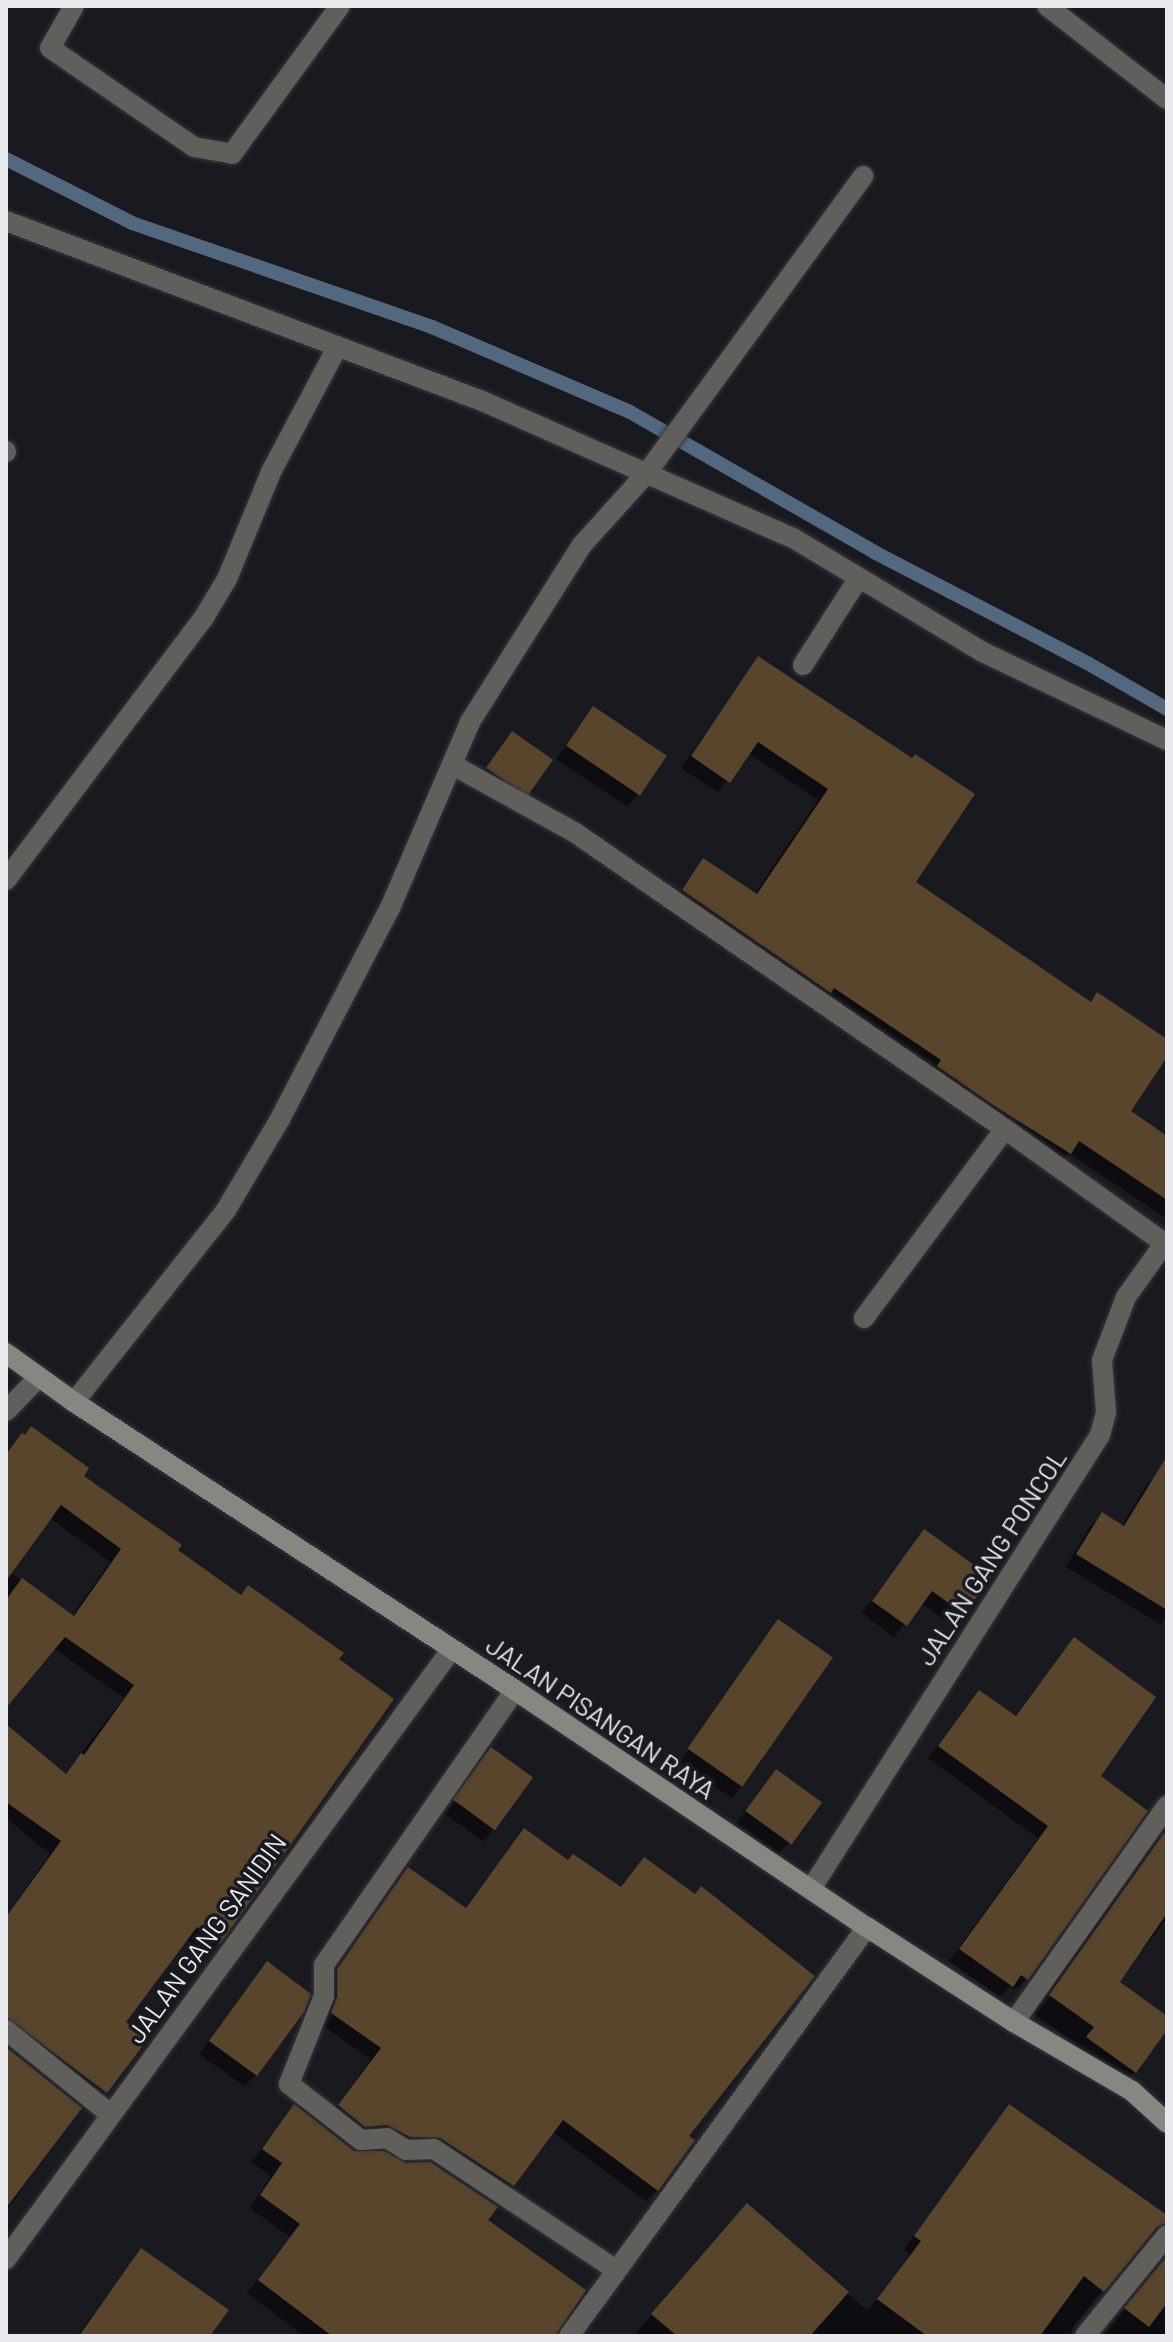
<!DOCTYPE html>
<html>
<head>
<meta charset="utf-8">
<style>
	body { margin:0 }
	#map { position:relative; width:1173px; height:2342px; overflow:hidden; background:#191a20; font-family:Barlow,sans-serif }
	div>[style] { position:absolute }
	.shadow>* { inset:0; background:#0007; transform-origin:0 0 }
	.stream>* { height:14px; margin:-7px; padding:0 7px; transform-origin:7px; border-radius:7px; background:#52687f }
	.building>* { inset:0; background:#58452c; transform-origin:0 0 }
	.roads { filter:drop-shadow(0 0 2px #36373d) drop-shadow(0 0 2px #36373d) }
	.street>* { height:20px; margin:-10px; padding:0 10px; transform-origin:10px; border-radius:10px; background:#605f5c }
	.secondary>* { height:20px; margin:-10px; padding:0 10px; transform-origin:10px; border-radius:10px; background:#888681 }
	span { translate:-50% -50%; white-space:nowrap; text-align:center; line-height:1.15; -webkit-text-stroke:7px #191a20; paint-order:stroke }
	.street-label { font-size:26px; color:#e9eaee }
	.frame { position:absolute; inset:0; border:8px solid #e9eaee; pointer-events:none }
</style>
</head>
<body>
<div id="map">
	<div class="shadow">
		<i style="clip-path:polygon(758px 659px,913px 882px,1089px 1003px,1098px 995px,1167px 1042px,1167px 1054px,1128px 1112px,1167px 1138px,1167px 1219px,1069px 1153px,1058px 1164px,672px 902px,704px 860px,754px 895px,818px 800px,748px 753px,718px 792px,681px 768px)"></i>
		<i style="clip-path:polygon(594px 709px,638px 795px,627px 806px,556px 759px)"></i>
		<i style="clip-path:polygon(506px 739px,529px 792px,524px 797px,483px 775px)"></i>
		<i style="clip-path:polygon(evenodd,22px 1435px,239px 1596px,248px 1587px,219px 1942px,207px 1954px,185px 1939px,124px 2022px,105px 2091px,93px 2103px,6px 2035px,6px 1916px,50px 1854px,6px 1818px,6px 1727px,64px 1775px,124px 1698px,53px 1648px,6px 1705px,6px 1452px,22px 1435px,50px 1518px,110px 1562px,71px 1617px,10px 1572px,50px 1518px)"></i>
		<i style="clip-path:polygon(1159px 1473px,1167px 1477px,1167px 1617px,1160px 1624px,1066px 1567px,1090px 1526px,1102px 1515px,1121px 1527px,1147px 1484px)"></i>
		<i style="clip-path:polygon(924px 1532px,963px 1613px,951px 1624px,921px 1603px,894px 1637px,862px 1613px)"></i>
		<i style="left:778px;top:1622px;width:64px;height:171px;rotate:35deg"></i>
		<i style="clip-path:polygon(1074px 1640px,1098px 1777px,1026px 1979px,1015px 1990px,1010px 1986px,1000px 1997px,949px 1961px,1038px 1838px,928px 1758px,979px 1692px,1014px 1717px)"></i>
		<i style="left:492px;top:1749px;width:48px;height:80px;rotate:36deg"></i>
		<i style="clip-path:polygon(777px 1771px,790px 1842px,778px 1854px,736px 1823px)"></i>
		<i style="clip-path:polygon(524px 1831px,567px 1862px,620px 1889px,645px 1859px,687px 2136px,657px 2190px,646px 2201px,552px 2132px,501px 2196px,428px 2148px,397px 2148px,328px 2118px,371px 2060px,321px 2024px,326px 1982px,409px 1869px,464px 1909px)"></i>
		<i style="clip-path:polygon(1167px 1831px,1167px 1918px,1117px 1983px,1167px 2019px,1167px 2027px,1135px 2072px,1117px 2089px,1070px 2055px,1077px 2045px,1033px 2013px,1152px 1846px)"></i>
		<i style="clip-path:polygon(267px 1964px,256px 2075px,244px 2086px,199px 2054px)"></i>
		<i style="clip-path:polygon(6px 2049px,80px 2109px,6px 2211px)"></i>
		<i style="clip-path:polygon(1009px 2106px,1165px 2222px,1146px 2237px,1073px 2327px,1071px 2336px,633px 2336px,747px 2206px,868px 2311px,910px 2254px,904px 2249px)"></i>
		<i style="clip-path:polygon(294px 2107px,353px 2153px,486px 2220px,552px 2336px,304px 2336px,247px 2293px,290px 2237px,250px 2208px,271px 2176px,251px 2162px)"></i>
		<i style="clip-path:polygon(1167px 2249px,1167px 2336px,1102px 2336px,1165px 2258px)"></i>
		<i style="clip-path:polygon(141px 2250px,208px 2336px,77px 2336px)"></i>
	</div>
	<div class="stream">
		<i style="left:6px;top:159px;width:141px;rotate:26.9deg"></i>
		<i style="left:132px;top:223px;width:318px;rotate:19.1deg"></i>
		<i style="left:432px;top:327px;width:215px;rotate:23.2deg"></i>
		<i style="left:630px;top:412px;width:281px;rotate:29.8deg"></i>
		<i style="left:874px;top:552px;width:242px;rotate:27.5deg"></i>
		<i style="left:1089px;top:664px;width:90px;rotate:30deg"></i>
	</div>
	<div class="building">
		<i style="clip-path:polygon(758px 656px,912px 758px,915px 754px,975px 794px,916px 882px,1091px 1002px,1097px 992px,1167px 1039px,1167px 1057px,1131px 1111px,1167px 1136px,1167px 1200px,1079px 1141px,1071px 1154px,996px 1107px,937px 1066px,941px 1060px,834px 988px,831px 993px,682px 890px,703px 858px,757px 894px,828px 789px,758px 742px,730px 783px,691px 756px)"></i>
		<i style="left:593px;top:706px;width:89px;height:48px;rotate:34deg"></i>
		<i style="left:512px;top:731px;width:50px;height:45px;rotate:35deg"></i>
		<i style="clip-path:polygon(31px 1426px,89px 1468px,84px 1476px,182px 1545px,178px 1550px,241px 1595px,248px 1585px,344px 1653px,339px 1659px,394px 1699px,220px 1944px,197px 1927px,126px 2022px,148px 2039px,107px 2093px,6px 2017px,6px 1917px,61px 1841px,6px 1802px,6px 1724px,66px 1774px,81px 1753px,84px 1755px,134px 1685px,65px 1637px,6px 1708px,6px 1600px,22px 1578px,74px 1616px,121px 1549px,61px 1505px,6px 1581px,6px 1454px,22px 1433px,25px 1435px)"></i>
		<i style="clip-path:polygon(1167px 1456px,1167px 1610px,1076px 1554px,1102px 1512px,1124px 1526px)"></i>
		<i style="clip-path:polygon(924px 1529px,991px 1577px,964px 1614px,932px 1591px,907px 1626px,872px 1601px)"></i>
		<i style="left:778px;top:1619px;width:67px;height:158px;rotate:35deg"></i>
		<i style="clip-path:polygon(1074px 1637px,1156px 1697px,1101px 1776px,1148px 1811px,1028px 1980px,1021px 1975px,1013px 1987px,959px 1949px,1048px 1826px,938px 1746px,979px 1690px,1016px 1716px)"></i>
		<i style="left:491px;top:1747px;width:52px;height:65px;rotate:36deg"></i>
		<i style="left:776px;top:1769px;width:57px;height:52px;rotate:36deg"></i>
		<i style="clip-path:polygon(524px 1828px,568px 1860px,573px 1854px,621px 1887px,644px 1857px,695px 1894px,701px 1886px,815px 1976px,689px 2136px,695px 2140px,658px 2191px,563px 2120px,514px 2186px,440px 2138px,410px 2137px,387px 2125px,365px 2127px,338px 2105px,381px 2048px,331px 2013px,337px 1997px,337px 1969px,408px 1867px,466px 1908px)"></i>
		<i style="clip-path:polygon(1164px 1833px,1167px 1836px,1167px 1913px,1120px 1982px,1167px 2016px,1167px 2030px,1136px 2073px,1086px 2037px,1094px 2027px,1049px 1995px)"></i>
		<i style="clip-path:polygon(267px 1961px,311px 1994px,304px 2012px,257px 2076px,209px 2041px)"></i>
		<i style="clip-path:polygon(6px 2047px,82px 2108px,6px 2208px)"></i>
		<i style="clip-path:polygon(294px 2104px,354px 2151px,384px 2151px,406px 2163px,430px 2162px,498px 2207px,488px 2220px,586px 2290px,555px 2336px,332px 2336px,258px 2280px,300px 2224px,260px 2195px,282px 2163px,262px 2149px)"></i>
		<i style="clip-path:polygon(1009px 2104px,1167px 2215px,1167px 2222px,1157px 2227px,1104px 2292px,1084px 2276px,1040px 2336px,927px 2336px,877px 2299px,921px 2241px,914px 2236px)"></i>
		<i style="clip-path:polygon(747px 2203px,849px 2292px,810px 2336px,677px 2336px,651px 2314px)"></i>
		<i style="clip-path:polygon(141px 2248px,229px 2310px,210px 2336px,79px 2336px)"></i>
		<i style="clip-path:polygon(1167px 2256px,1167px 2303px,1149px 2327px,1124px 2308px)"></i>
	</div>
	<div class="roads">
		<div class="street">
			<i style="left:74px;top:6px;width:48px;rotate:119.7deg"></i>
			<i style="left:50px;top:48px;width:175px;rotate:34.5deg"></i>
			<i style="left:194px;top:147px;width:39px;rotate:10deg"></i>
			<i style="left:232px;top:154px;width:183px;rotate:-53.9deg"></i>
			<i style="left:1047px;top:6px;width:152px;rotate:37.8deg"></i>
			<i style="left:6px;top:221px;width:509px;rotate:20.71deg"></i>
			<i style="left:482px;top:401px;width:340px;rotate:23.8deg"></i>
			<i style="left:793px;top:538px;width:222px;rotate:31deg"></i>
			<i style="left:983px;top:652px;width:204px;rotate:25.6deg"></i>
			<i style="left:6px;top:452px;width:1px;rotate:-90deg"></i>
			<i style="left:803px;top:665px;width:102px;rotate:-57.4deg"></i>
			<i style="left:453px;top:765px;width:138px;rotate:29deg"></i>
			<i style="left:574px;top:832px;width:523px;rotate:34.57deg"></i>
			<i style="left:1005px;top:1129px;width:196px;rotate:35.6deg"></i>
			<i style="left:6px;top:880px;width:327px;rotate:-53deg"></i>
			<i style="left:203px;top:619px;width:47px;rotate:-59deg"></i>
			<i style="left:227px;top:579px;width:118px;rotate:-67.6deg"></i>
			<i style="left:272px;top:470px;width:140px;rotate:-62deg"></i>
			<i style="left:864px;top:1318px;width:236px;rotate:-53.3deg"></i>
			<i style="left:74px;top:1402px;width:245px;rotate:-51.6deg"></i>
			<i style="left:226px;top:1210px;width:106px;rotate:-59.3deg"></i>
			<i style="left:280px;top:1119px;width:238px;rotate:-62.5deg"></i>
			<i style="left:390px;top:908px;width:202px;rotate:-66.7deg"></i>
			<i style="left:470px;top:722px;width:209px;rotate:-57.7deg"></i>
			<i style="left:582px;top:545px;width:96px;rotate:-48deg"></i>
			<i style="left:646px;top:474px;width:369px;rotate:-53.9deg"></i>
			<i style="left:6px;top:1411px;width:47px;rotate:-45.9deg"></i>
			<i style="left:515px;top:1690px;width:335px;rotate:124.8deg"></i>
			<i style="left:324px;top:1965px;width:31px;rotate:90deg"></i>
			<i style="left:324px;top:1996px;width:95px;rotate:111.7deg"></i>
			<i style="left:289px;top:2084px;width:91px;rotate:37.9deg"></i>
			<i style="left:361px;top:2140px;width:26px;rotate:-4deg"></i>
			<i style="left:387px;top:2138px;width:22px;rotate:32deg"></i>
			<i style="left:406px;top:2150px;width:28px;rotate:-2deg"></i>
			<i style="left:434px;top:2149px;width:219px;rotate:33.6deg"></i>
			<i style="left:811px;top:1889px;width:538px;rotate:-57.52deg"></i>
			<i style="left:1100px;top:1435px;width:24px;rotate:-75deg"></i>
			<i style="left:1106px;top:1412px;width:52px;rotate:-94.4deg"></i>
			<i style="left:1102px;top:1360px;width:67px;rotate:-69.1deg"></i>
			<i style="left:1126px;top:1297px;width:70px;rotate:-54.3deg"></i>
			<i style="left:1014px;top:2022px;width:265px;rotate:-54.7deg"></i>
			<i style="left:6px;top:2030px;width:132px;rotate:38.9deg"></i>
			<i style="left:6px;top:2259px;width:754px;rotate:-53.84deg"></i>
			<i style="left:569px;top:2336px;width:506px;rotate:-53.92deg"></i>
			<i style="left:1085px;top:2336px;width:130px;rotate:-50.9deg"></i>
		</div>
		<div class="secondary">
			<i style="left:6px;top:1353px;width:84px;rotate:35.8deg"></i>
			<i style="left:74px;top:1402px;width:527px;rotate:33.15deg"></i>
			<i style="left:515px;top:1690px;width:424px;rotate:34deg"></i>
			<i style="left:867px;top:1927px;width:175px;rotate:32.9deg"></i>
			<i style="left:1014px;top:2022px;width:137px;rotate:30.3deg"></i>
			<i style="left:1132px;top:2091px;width:47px;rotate:42.4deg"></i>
		</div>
	</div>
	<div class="street-label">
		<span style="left:991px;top:1557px;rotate:-57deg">JALAN GANG PONCOL</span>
		<span style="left:601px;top:1717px;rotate:34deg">JALAN PISANGAN RAYA</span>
		<span style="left:206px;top:1938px;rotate:-54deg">JALAN GANG SANIDIN</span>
	</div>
	<div class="frame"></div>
</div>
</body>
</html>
